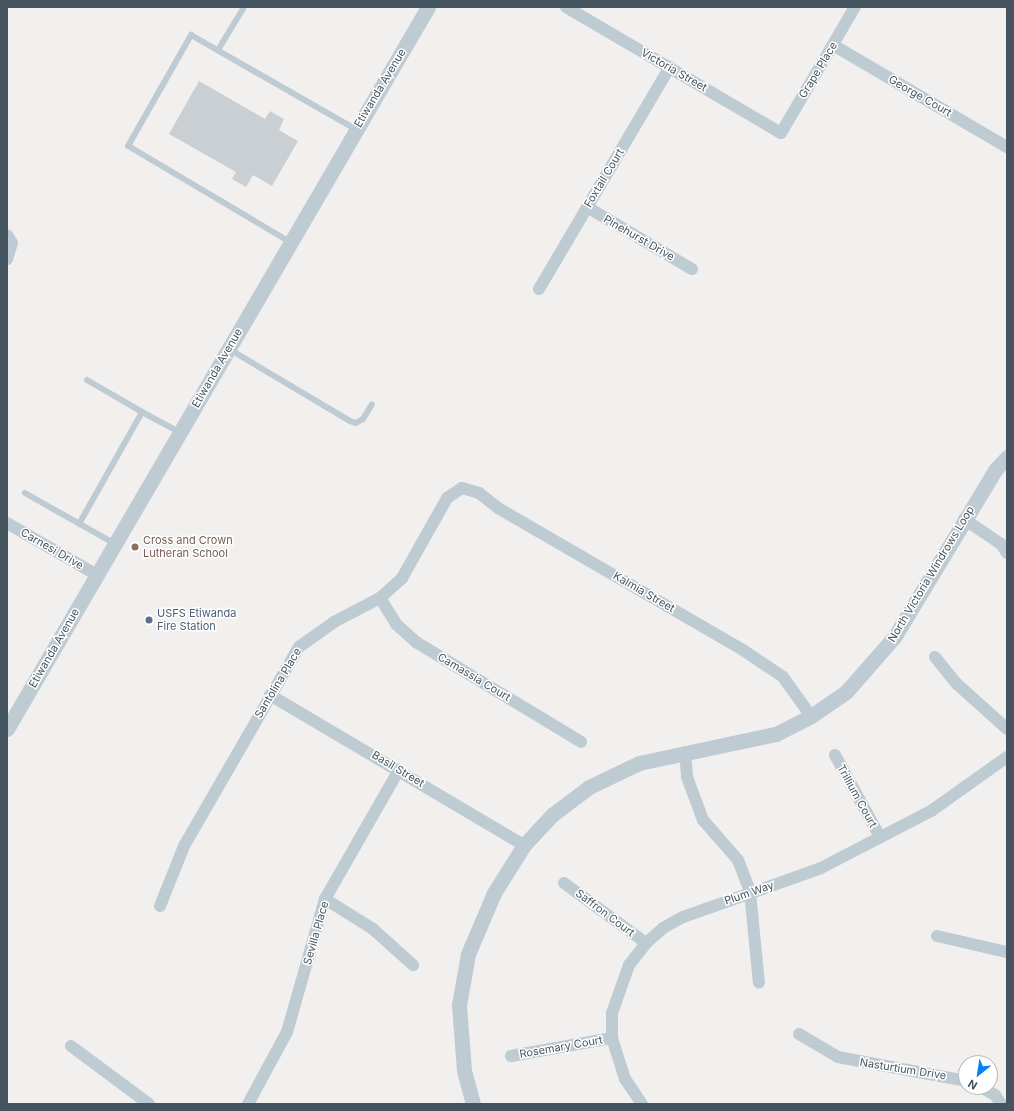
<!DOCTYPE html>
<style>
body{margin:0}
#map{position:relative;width:1014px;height:1111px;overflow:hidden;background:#f2efef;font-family:Inter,sans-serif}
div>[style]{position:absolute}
.building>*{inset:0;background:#cacfd4}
.service>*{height:6px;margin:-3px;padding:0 3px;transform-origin:3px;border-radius:3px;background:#becbd3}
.minor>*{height:12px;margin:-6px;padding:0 6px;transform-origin:6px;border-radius:6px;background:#becbd3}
.tertiary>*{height:15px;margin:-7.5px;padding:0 7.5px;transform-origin:7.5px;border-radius:7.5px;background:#becbd3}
.dots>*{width:11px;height:11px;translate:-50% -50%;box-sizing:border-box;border:2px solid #fff;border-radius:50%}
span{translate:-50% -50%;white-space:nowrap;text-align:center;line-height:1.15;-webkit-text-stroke:3px #fff;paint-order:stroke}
.street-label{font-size:11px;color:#45555f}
.education-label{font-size:11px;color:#785e54}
.left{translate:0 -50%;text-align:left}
.service-label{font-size:11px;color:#4e5e75}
.frame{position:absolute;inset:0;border:8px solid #45555f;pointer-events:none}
.north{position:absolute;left:958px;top:1055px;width:40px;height:40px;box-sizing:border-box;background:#fff;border:1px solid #b5bbbf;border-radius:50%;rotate:210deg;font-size:11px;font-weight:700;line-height:16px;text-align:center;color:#45555f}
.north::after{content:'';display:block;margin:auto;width:14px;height:18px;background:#0682f5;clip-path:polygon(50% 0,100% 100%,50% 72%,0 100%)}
</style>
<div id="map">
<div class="building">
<i style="clip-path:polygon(199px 81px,265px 119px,270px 111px,284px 119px,279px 130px,298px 141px,272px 186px,253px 175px,246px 187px,232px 179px,236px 172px,169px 134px)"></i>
</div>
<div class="service">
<i style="left:218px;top:50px;width:50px;rotate:-58.8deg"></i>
<i style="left:290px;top:242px;width:188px;rotate:-149.3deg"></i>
<i style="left:128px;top:146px;width:128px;rotate:-60.4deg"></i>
<i style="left:191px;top:35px;width:189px;rotate:29.8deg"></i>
<i style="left:229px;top:349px;width:141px;rotate:30.8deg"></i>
<i style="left:350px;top:421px;width:6px;rotate:18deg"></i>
<i style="left:356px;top:423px;width:8px;rotate:-30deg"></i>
<i style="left:363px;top:419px;width:17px;rotate:-59deg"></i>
<i style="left:87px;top:380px;width:64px;rotate:30.2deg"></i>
<i style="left:25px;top:493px;width:103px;rotate:29.5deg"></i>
<i style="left:79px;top:524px;width:129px;rotate:-60.6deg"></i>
<i style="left:142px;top:412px;width:42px;rotate:28.4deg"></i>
</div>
<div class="minor">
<i style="left:566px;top:7px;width:249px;rotate:30.4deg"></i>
<i style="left:781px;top:133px;width:146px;rotate:-59.6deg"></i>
<i style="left:833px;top:45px;width:202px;rotate:30.4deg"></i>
<i style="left:587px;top:207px;width:122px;rotate:30.6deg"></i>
<i style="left:7px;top:235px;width:9px;rotate:58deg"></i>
<i style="left:12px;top:243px;width:17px;rotate:107deg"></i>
<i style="left:539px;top:289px;width:258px;rotate:-59.5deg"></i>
<i style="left:964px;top:519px;width:45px;rotate:34deg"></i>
<i style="left:1001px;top:544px;width:11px;rotate:56deg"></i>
<i style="left:7px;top:523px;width:104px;rotate:30deg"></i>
<i style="left:380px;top:598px;width:31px;rotate:58deg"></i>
<i style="left:396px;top:624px;width:27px;rotate:42deg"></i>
<i style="left:416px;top:642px;width:193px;rotate:31.2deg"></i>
<i style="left:935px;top:657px;width:35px;rotate:51deg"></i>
<i style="left:957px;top:684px;width:67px;rotate:42deg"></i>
<i style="left:270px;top:695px;width:295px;rotate:30.6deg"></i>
<i style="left:685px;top:752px;width:25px;rotate:85deg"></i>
<i style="left:687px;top:777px;width:46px;rotate:69.6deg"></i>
<i style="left:703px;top:820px;width:53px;rotate:48.8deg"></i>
<i style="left:738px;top:860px;width:34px;rotate:69deg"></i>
<i style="left:750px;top:892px;width:91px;rotate:84.4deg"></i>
<i style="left:835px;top:755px;width:94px;rotate:61.2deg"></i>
<i style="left:564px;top:883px;width:102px;rotate:36.2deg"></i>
<i style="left:325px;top:899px;width:57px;rotate:32deg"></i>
<i style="left:373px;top:929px;width:54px;rotate:42deg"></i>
<i style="left:160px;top:906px;width:65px;rotate:-68.2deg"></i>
<i style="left:184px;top:846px;width:230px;rotate:-60deg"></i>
<i style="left:299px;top:647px;width:43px;rotate:-35.5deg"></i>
<i style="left:334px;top:622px;width:52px;rotate:-27.6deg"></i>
<i style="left:380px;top:598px;width:30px;rotate:-42deg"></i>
<i style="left:402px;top:578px;width:92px;rotate:-60.6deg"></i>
<i style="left:447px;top:498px;width:18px;rotate:-34deg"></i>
<i style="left:462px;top:488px;width:18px;rotate:16deg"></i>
<i style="left:479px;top:493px;width:24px;rotate:38deg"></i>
<i style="left:498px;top:508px;width:283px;rotate:30.1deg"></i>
<i style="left:743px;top:650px;width:48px;rotate:34deg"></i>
<i style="left:783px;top:677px;width:48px;rotate:54.3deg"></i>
<i style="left:937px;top:936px;width:72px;rotate:12.9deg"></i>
<i style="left:799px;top:1034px;width:45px;rotate:30.5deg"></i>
<i style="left:838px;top:1057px;width:130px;rotate:10.6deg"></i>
<i style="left:71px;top:1046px;width:97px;rotate:36.6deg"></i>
<i style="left:511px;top:1056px;width:103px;rotate:-10.1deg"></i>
<i style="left:981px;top:1087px;width:16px;rotate:30deg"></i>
<i style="left:995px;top:1095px;width:11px;rotate:56deg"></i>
<i style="left:248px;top:1104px;width:82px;rotate:-61.6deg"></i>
<i style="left:287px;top:1032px;width:138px;rotate:-74.1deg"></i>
<i style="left:325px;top:899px;width:149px;rotate:-60.2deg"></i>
<i style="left:642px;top:1104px;width:30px;rotate:-124deg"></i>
<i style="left:625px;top:1079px;width:43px;rotate:-107.6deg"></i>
<i style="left:612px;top:1038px;width:25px;rotate:-90deg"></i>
<i style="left:612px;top:1013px;width:51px;rotate:-70.5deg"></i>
<i style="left:629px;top:965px;width:28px;rotate:-52deg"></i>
<i style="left:646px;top:943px;width:23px;rotate:-41deg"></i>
<i style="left:663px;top:928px;width:23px;rotate:-29deg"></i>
<i style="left:683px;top:917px;width:146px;rotate:-19.5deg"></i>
<i style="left:821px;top:868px;width:124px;rotate:-27.4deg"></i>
<i style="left:931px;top:811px;width:93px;rotate:-35.4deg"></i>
</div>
<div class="tertiary">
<i style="left:7px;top:729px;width:836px;rotate:-59.75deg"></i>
<i style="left:473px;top:1104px;width:35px;rotate:-105deg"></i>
<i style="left:464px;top:1070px;width:65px;rotate:-94.4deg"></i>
<i style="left:459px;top:1005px;width:52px;rotate:-80deg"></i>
<i style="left:468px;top:954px;width:66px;rotate:-66.9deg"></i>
<i style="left:494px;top:893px;width:57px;rotate:-58deg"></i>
<i style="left:524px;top:845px;width:41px;rotate:-47deg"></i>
<i style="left:552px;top:815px;width:46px;rotate:-37.1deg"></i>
<i style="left:589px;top:787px;width:55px;rotate:-25.6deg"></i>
<i style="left:639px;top:763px;width:140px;rotate:-12deg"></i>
<i style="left:776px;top:734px;width:39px;rotate:-27deg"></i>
<i style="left:811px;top:716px;width:42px;rotate:-34.4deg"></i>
<i style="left:846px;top:692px;width:74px;rotate:-48.8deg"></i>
<i style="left:895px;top:636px;width:194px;rotate:-58.9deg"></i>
<i style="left:995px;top:470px;width:18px;rotate:-47deg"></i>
</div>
<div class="dots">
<i style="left:135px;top:547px;background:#8d6e63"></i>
<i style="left:149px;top:620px;background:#5c6f8a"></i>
</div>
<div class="street-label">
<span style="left:674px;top:70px;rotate:30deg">Victoria Street</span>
<span style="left:818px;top:70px;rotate:-59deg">Grape Place</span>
<span style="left:380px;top:88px;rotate:-59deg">Etiwanda Avenue</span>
<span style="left:920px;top:96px;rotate:30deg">George Court</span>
<span style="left:604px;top:178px;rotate:-59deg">Foxtail Court</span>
<span style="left:639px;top:238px;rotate:30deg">Pinehurst Drive</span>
<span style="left:217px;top:368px;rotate:-60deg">Etiwanda Avenue</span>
<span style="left:52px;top:549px;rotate:30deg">Carnesi Drive</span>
<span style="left:931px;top:574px;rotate:-59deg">North Victoria Windrows Loop</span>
<span style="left:644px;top:592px;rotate:30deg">Kalmia Street</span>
<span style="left:54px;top:648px;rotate:-60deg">Etiwanda Avenue</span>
<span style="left:474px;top:677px;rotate:31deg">Camassia Court</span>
<span style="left:278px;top:683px;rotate:-59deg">Santolina Place</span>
<span style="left:398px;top:769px;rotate:31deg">Basil Street</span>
<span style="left:857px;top:796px;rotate:61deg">Trillium Court</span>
<span style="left:749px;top:893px;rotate:-19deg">Plum Way</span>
<span style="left:605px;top:913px;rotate:37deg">Saffron Court</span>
<span style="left:316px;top:933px;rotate:-74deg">Sevilla Place</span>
<span style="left:561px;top:1047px;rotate:-10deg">Rosemary Court</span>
<span style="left:903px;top:1069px;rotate:9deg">Nasturtium Drive</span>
</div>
<div class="education-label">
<span class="left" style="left:143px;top:547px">Cross and Crown<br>Lutheran School</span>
</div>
<div class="service-label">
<span class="left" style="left:157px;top:620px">USFS Etiwanda<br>Fire Station</span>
</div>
<div class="frame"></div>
<div class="north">N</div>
</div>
